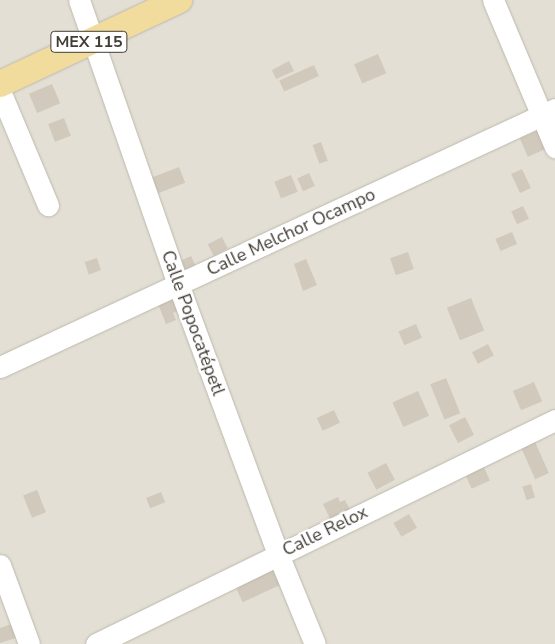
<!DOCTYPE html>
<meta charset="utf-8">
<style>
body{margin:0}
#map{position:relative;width:555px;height:644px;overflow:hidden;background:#f0ede5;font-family:"Nunito Sans",sans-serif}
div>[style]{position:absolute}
.residential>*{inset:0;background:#e3dfd4;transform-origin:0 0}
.building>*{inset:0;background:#d0c9bc;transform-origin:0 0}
.roads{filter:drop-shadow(0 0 1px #bdb8ac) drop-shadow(0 0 1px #bdb8ac)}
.minor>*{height:21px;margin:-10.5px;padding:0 10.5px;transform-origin:10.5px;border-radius:10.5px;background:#fff}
.major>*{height:26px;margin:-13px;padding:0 13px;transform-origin:13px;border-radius:13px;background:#f1dc9d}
span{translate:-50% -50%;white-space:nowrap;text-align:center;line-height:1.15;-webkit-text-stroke:4.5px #fff;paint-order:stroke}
.shield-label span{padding:1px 4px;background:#fff;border:1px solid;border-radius:4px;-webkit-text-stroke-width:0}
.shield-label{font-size:16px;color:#423d36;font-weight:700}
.street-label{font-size:18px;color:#423d36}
</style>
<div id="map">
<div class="residential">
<i style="left:0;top:0;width:555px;height:644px"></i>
</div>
<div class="building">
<i style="left:378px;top:54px;width:21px;height:26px;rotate:67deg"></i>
<i style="clip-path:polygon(289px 61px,294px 71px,276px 79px,272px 70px)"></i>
<i style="left:314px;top:65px;width:12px;height:38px;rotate:66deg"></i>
<i style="left:52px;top:84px;width:21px;height:25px;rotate:67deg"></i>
<i style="left:64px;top:118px;width:19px;height:17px;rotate:69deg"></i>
<i style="left:539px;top:130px;width:20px;height:21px;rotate:66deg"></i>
<i style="left:321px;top:142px;width:20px;height:9px;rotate:70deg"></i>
<i style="left:179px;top:167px;width:17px;height:29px;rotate:69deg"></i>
<i style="left:522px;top:169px;width:21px;height:12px;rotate:65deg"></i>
<i style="left:309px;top:173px;width:14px;height:13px;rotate:65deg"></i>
<i style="left:291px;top:175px;width:18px;height:18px;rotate:68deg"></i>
<i style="left:523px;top:206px;width:14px;height:13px;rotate:65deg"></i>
<i style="left:512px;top:232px;width:13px;height:18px;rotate:67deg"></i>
<i style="left:222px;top:237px;width:13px;height:16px;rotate:63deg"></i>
<i style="left:408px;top:252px;width:18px;height:19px;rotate:71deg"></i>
<i style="left:191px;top:256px;width:12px;height:18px;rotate:66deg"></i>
<i style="left:97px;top:258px;width:13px;height:13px;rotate:72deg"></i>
<i style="clip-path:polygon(306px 259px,317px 285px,303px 291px,294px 264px)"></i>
<i style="clip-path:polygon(175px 298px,180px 310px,173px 313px,176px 320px,166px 324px,158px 304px)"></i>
<i style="left:471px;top:298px;width:35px;height:26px;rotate:68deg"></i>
<i style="left:416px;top:324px;width:15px;height:19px;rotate:67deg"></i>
<i style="left:488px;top:344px;width:13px;height:18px;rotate:63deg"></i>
<i style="left:446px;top:378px;width:38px;height:17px;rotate:68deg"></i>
<i style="left:534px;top:382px;width:21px;height:23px;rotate:67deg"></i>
<i style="left:418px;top:391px;width:27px;height:28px;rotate:66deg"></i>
<i style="left:334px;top:410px;width:14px;height:19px;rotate:65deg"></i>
<i style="left:465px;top:417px;width:20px;height:18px;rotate:63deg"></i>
<i style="left:535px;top:442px;width:34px;height:15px;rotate:66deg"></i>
<i style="left:386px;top:463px;width:19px;height:21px;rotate:62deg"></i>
<i style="left:483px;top:465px;width:17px;height:20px;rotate:66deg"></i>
<i style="left:531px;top:484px;width:14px;height:9px;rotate:73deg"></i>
<i style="left:37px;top:490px;width:24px;height:15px;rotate:68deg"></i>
<i style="left:161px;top:492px;width:11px;height:16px;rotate:68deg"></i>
<i style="clip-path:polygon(338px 497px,340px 502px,345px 500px,351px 512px,331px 521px,323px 504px)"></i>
<i style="left:409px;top:514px;width:16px;height:18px;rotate:60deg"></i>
<i style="left:271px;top:566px;width:21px;height:41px;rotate:65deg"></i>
<i style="clip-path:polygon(14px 623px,19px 637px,0 643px,0 628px)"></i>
</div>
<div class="roads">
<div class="minor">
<i style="left:79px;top:0;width:301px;rotate:70.8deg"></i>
<i style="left:178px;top:284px;width:288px;rotate:69.7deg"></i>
<i style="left:278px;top:554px;width:97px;rotate:67.7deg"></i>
<i style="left:493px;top:0;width:160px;rotate:67.1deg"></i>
<i style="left:0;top:91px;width:124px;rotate:67.2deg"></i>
<i style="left:0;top:367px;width:612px;rotate:-24.93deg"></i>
<i style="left:0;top:565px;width:84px;rotate:69.8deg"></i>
<i style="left:96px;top:644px;width:511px;rotate:-26.01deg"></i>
</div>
<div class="major">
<i style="left:0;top:84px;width:198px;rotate:-25.1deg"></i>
</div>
</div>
<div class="shield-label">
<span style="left:89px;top:42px">MEX 115</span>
</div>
<div class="street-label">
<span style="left:291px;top:232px;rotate:-25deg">Calle Melchor Ocampo</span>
<span style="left:193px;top:323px;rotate:70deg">Calle Popocatépetl</span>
<span style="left:325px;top:531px;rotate:-26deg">Calle Relox</span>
</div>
</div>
